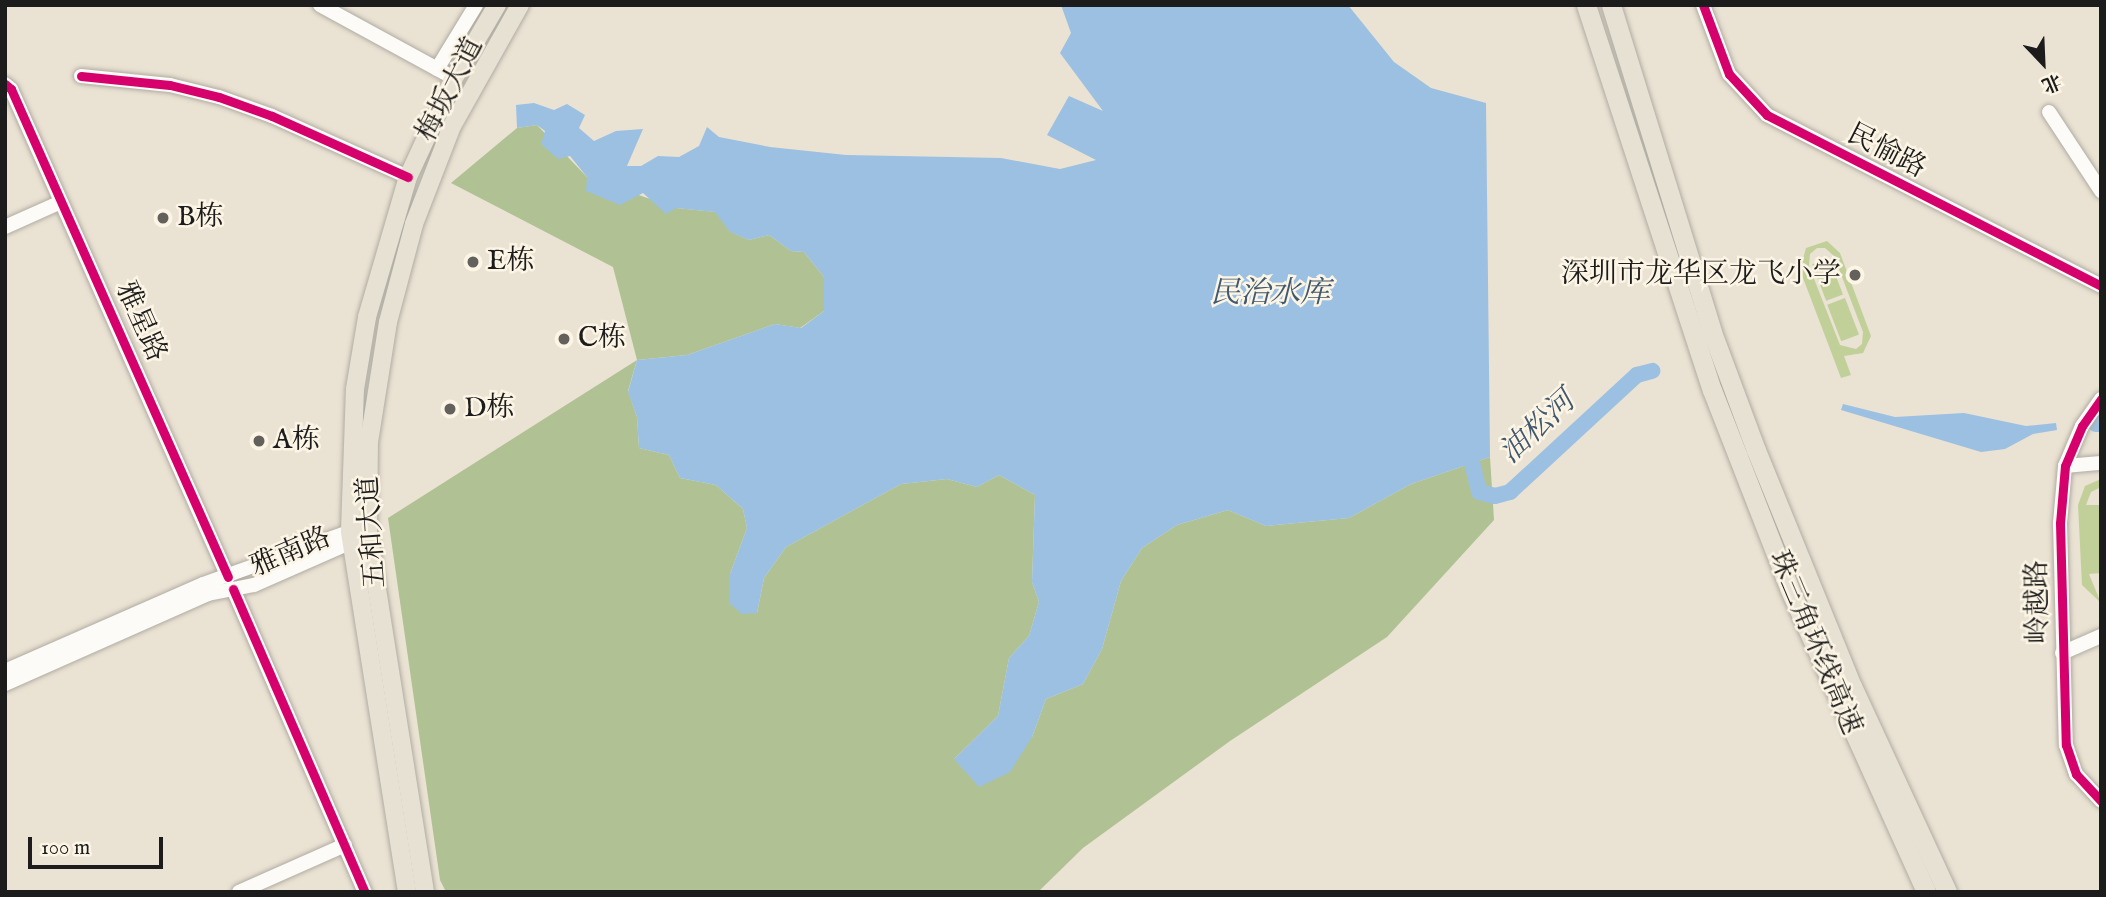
<!DOCTYPE html>
<meta charset="utf-8">
<style>
body{margin:0}
#map{position:relative;width:2106px;height:897px;overflow:hidden;background:#eae2d3;font-family:"IM FELL English","Noto Serif SC",serif}
div>[style]{position:absolute}
.green>*{inset:0;background:#c1d099;transform-origin:0 0}
.forest>*{inset:0;background:#b0c293}
.water>*{inset:0;background:#9bc0e2}
.river>*{height:16px;margin:-8px;padding:0 8px;transform-origin:8px;border-radius:8px;background:#9bc0e2}
.roads{filter:drop-shadow(0 0 2px #b0aca2) drop-shadow(0 0 2px #b0aca2)}
.minor>*{height:14px;margin:-7px;padding:0 7px;transform-origin:7px;border-radius:7px;background:#fcfbf8}
.major>*{height:18px;margin:-9px;padding:0 9px;transform-origin:9px;border-radius:9px;background:#e7e1d4}
.highway>*{height:19px;margin:-9.5px;padding:0 9.5px;transform-origin:9.5px;border-radius:9.5px;background:#e7e1d4}
.cycleway>*{height:9px;margin:-4.5px;padding:0 4.5px;transform-origin:4.5px;border-radius:4.5px;background:#d6006c}
.dots>*{width:19px;height:19px;translate:-50% -50%;box-sizing:border-box;border:4px solid #fcf5e5;border-radius:50%}
span{translate:-50% -50%;white-space:nowrap;text-align:center;line-height:1.15;-webkit-text-stroke:5px #fcf5e5;paint-order:stroke}
.street-label{font-size:28px;color:#1c1c1c}
.poi-label{font-size:28px;color:#1c1c1c}
.left{translate:0 -50%;text-align:left}
.right{translate:-100% -50%;text-align:right}
.water-label{font-size:30px;color:#41586e;font-style:italic}
.frame{position:absolute;inset:0;border:7px solid #1c1c1c;pointer-events:none}
.north{position:absolute;left:2008px;top:28px;width:70px;height:70px;-webkit-text-stroke:5px #fcf5e5;paint-order:stroke;rotate:157deg;font-size:19px;font-weight:700;line-height:28px;text-align:center;color:#1c1c1c}
.north::after{content:'';display:block;margin:auto;width:24px;height:32px;background:#1c1c1c;clip-path:polygon(50% 0,100% 100%,50% 72%,0 100%)}
.scale{position:absolute;left:28px;top:837px;width:135px;height:32px;box-sizing:border-box;border:4px solid #1c1c1c;border-top:0;padding-left:9px;font-size:21px;line-height:24px;white-space:nowrap;color:#1c1c1c;-webkit-text-stroke:5px #fcf5e5;paint-order:stroke}
</style>
<div id="map">
<div class="green">
<i style="clip-path:polygon(evenodd,1827px 241px,1840px 253px,1871px 336px,1863px 353px,1844px 356px,1851px 375px,1841px 378px,1800px 270px,1806px 248px,1827px 241px,1817px 248px,1825px 248px,1834px 256px,1863px 332px,1862px 344px,1856px 349px,1840px 345px,1809px 266px,1810px 254px,1817px 248px)"></i>
<i style="left:1829px;top:258px;width:39px;height:18px;rotate:69deg"></i>
<i style="left:1845px;top:298px;width:39px;height:19px;rotate:69deg"></i>
<i style="clip-path:polygon(2101px 479px,2101px 487px,2091px 492px,2086px 505px,2101px 505px,2101px 573px,2089px 574px,2101px 603px,2082px 585px,2078px 505px,2085px 486px)"></i>
</div>
<div class="forest">
<i style="clip-path:polygon(537px 125px,587px 177px,676px 208px,716px 212px,731px 232px,749px 240px,769px 235px,791px 251px,804px 252px,824px 277px,824px 311px,800px 328px,775px 324px,687px 355px,637px 360px,628px 391px,637px 417px,639px 448px,669px 455px,680px 478px,716px 485px,743px 509px,747px 528px,730px 574px,757px 613px,764px 578px,786px 547px,901px 484px,947px 479px,977px 487px,999px 475px,1035px 495px,1032px 582px,1039px 602px,1029px 636px,1009px 658px,998px 716px,954px 759px,1032px 737px,1046px 699px,1083px 684px,1102px 649px,1121px 581px,1142px 548px,1177px 525px,1228px 510px,1266px 526px,1349px 518px,1411px 484px,1490px 457px,1494px 520px,1387px 637px,1230px 741px,1083px 848px,1038px 892px,446px 892px,440px 880px,388px 518px,637px 360px,613px 267px,451px 183px,517px 128px)"></i>
</div>
<div class="water">
<i style="clip-path:polygon(1061px 5px,1348px 5px,1394px 62px,1431px 88px,1486px 103px,1490px 457px,1411px 484px,1349px 518px,1266px 526px,1228px 510px,1177px 525px,1142px 548px,1121px 581px,1102px 649px,1083px 684px,1046px 699px,1032px 737px,1010px 772px,979px 787px,954px 759px,998px 716px,1009px 658px,1029px 636px,1039px 602px,1032px 582px,1035px 495px,999px 475px,977px 487px,947px 479px,901px 484px,786px 547px,764px 578px,757px 613px,742px 614px,729px 603px,730px 574px,747px 528px,743px 509px,716px 485px,680px 478px,669px 455px,639px 448px,637px 417px,628px 392px,637px 360px,687px 355px,775px 324px,801px 328px,824px 311px,824px 277px,804px 252px,791px 251px,769px 235px,749px 240px,730px 232px,715px 212px,676px 208px,666px 214px,643px 193px,620px 205px,586px 191px,587px 177px,570px 156px,558px 159px,541px 144px,545px 131px,537px 125px,517px 128px,516px 105px,534px 103px,554px 110px,567px 104px,585px 115px,579px 128px,594px 141px,616px 131px,643px 129px,627px 166px,641px 166px,658px 156px,679px 157px,699px 146px,707px 127px,719px 137px,770px 147px,846px 155px,1001px 158px,1060px 169px,1096px 160px,1047px 135px,1069px 96px,1103px 111px,1060px 53px,1071px 33px)"></i>
<i style="clip-path:polygon(1843px 404px,1895px 417px,1964px 413px,2026px 426px,2056px 423px,2057px 430px,2033px 434px,2005px 449px,1981px 452px,1841px 410px)"></i>
</div>
<div class="river">
<i style="left:2096px;top:424px;width:5px"></i>
<i style="left:1472px;top:463px;width:30px;rotate:76deg"></i>
<i style="left:1479px;top:492px;width:16px;rotate:14deg"></i>
<i style="left:1495px;top:496px;width:16px;rotate:-15deg"></i>
<i style="left:1510px;top:492px;width:173px;rotate:-42.7deg"></i>
<i style="left:1637px;top:375px;width:16px;rotate:-15deg"></i>
</div>
<div class="roads">
<div class="minor">
<i style="left:320px;top:5px;width:153px;rotate:28.6deg"></i>
<i style="left:1703px;top:5px;width:74px;rotate:69.4deg"></i>
<i style="left:1729px;top:74px;width:56px;rotate:47.2deg"></i>
<i style="left:1767px;top:115px;width:375px;rotate:27.1deg"></i>
<i style="left:437px;top:69px;width:75px;rotate:-58.6deg"></i>
<i style="left:81px;top:76px;width:89px;rotate:5.8deg"></i>
<i style="left:170px;top:85px;width:50px;rotate:13.8deg"></i>
<i style="left:219px;top:97px;width:56px;rotate:19.7deg"></i>
<i style="left:272px;top:116px;width:149px;rotate:24.2deg"></i>
<i style="left:5px;top:84px;width:8px;rotate:40deg"></i>
<i style="left:11px;top:89px;width:534px;rotate:66.03deg"></i>
<i style="left:2049px;top:112px;width:95px;rotate:56.6deg"></i>
<i style="left:5px;top:227px;width:61px;rotate:-24.1deg"></i>
<i style="left:2101px;top:399px;width:33px;rotate:125deg"></i>
<i style="left:2082px;top:426px;width:43px;rotate:113deg"></i>
<i style="left:2065px;top:466px;width:57px;rotate:95deg"></i>
<i style="left:2060px;top:523px;width:222px;rotate:88.5deg"></i>
<i style="left:2066px;top:745px;width:31px;rotate:71deg"></i>
<i style="left:2076px;top:774px;width:37px;rotate:47deg"></i>
<i style="left:2065px;top:466px;width:36px;rotate:-5deg"></i>
<i style="left:233px;top:589px;width:331px;rotate:66.5deg"></i>
<i style="left:2062px;top:653px;width:43px;rotate:-23.6deg"></i>
<i style="left:5px;top:671px;width:216px;rotate:-23.7deg"></i>
<i style="left:203px;top:584px;width:164px;rotate:-19.7deg"></i>
<i style="left:5px;top:684px;width:222px;rotate:-23.9deg"></i>
<i style="left:208px;top:594px;width:47px;rotate:-11.1deg"></i>
<i style="left:254px;top:585px;width:115px;rotate:-23.7deg"></i>
<i style="left:239px;top:892px;width:116px;rotate:-23.9deg"></i>
</div>
<div class="major">
<i style="left:407px;top:892px;width:365px;rotate:-99deg"></i>
<i style="left:350px;top:531px;width:142px;rotate:-88deg"></i>
<i style="left:355px;top:389px;width:73px;rotate:-80.5deg"></i>
<i style="left:367px;top:317px;width:146px;rotate:-73.7deg"></i>
<i style="left:408px;top:177px;width:109px;rotate:-65.1deg"></i>
<i style="left:454px;top:78px;width:85px;rotate:-59.5deg"></i>
<i style="left:425px;top:892px;width:364px;rotate:-99deg"></i>
<i style="left:368px;top:532px;width:90px;rotate:-89.4deg"></i>
<i style="left:369px;top:442px;width:121px;rotate:-81deg"></i>
<i style="left:388px;top:322px;width:101px;rotate:-75.1deg"></i>
<i style="left:414px;top:224px;width:105px;rotate:-68.8deg"></i>
<i style="left:452px;top:126px;width:139px;rotate:-60.7deg"></i>
</div>
<div class="highway">
<i style="left:1586px;top:5px;width:405px;rotate:71.9deg"></i>
<i style="left:1712px;top:390px;width:212px;rotate:68.7deg"></i>
<i style="left:1789px;top:588px;width:333px;rotate:65.7deg"></i>
<i style="left:1611px;top:5px;width:342px;rotate:72.8deg"></i>
<i style="left:1712px;top:332px;width:126px;rotate:69.6deg"></i>
<i style="left:1756px;top:450px;width:255px;rotate:67.9deg"></i>
<i style="left:1852px;top:686px;width:227px;rotate:65.2deg"></i>
</div>
</div>
<div class="cycleway">
<i style="left:1703px;top:5px;width:74px;rotate:69.4deg"></i>
<i style="left:1729px;top:74px;width:56px;rotate:47.2deg"></i>
<i style="left:1767px;top:115px;width:375px;rotate:27.1deg"></i>
<i style="left:81px;top:76px;width:89px;rotate:5.8deg"></i>
<i style="left:170px;top:85px;width:50px;rotate:13.8deg"></i>
<i style="left:219px;top:97px;width:56px;rotate:19.7deg"></i>
<i style="left:272px;top:116px;width:149px;rotate:24.2deg"></i>
<i style="left:5px;top:84px;width:8px;rotate:40deg"></i>
<i style="left:11px;top:89px;width:534px;rotate:66.03deg"></i>
<i style="left:2101px;top:399px;width:33px;rotate:125deg"></i>
<i style="left:2082px;top:426px;width:43px;rotate:113deg"></i>
<i style="left:2065px;top:466px;width:57px;rotate:95deg"></i>
<i style="left:2060px;top:523px;width:222px;rotate:88.5deg"></i>
<i style="left:2066px;top:745px;width:31px;rotate:71deg"></i>
<i style="left:2076px;top:774px;width:37px;rotate:47deg"></i>
<i style="left:233px;top:589px;width:331px;rotate:66.5deg"></i>
</div>
<div class="dots">
<i style="left:163px;top:218px;background:#64615c"></i>
<i style="left:473px;top:262px;background:#64615c"></i>
<i style="left:1855px;top:275px;background:#64615c"></i>
<i style="left:564px;top:339px;background:#64615c"></i>
<i style="left:450px;top:409px;background:#64615c"></i>
<i style="left:259px;top:441px;background:#64615c"></i>
</div>
<div class="street-label">
<span style="left:451px;top:90px;rotate:-63deg">梅坂大道</span>
<span style="left:1886px;top:152px;rotate:27deg">民愉路</span>
<span style="left:140px;top:322px;rotate:66deg">雅星路</span>
<span style="left:373px;top:532px;rotate:-94deg">五和大道</span>
<span style="left:291px;top:553px;rotate:-23deg">雅南路</span>
<span style="left:2039px;top:602px;rotate:-91deg">岭越路</span>
<span style="left:1814px;top:643px;rotate:67deg">珠三角环线高速</span>
</div>
<div class="poi-label">
<span class="left" style="left:177px;top:218px">B栋</span>
<span class="left" style="left:487px;top:262px">E栋</span>
<span class="right" style="left:1841px;top:275px">深圳市龙华区龙飞小学</span>
<span class="left" style="left:578px;top:339px">C栋</span>
<span class="left" style="left:464px;top:409px">D栋</span>
<span class="left" style="left:273px;top:441px">A栋</span>
</div>
<div class="water-label">
<span style="left:1270px;top:294px">民治水库</span>
<span style="left:1538px;top:428px;rotate:-43deg">油松河</span>
</div>
<div class="frame"></div>
<div class="north">北</div>
<div class="scale">100 m</div>
</div>
